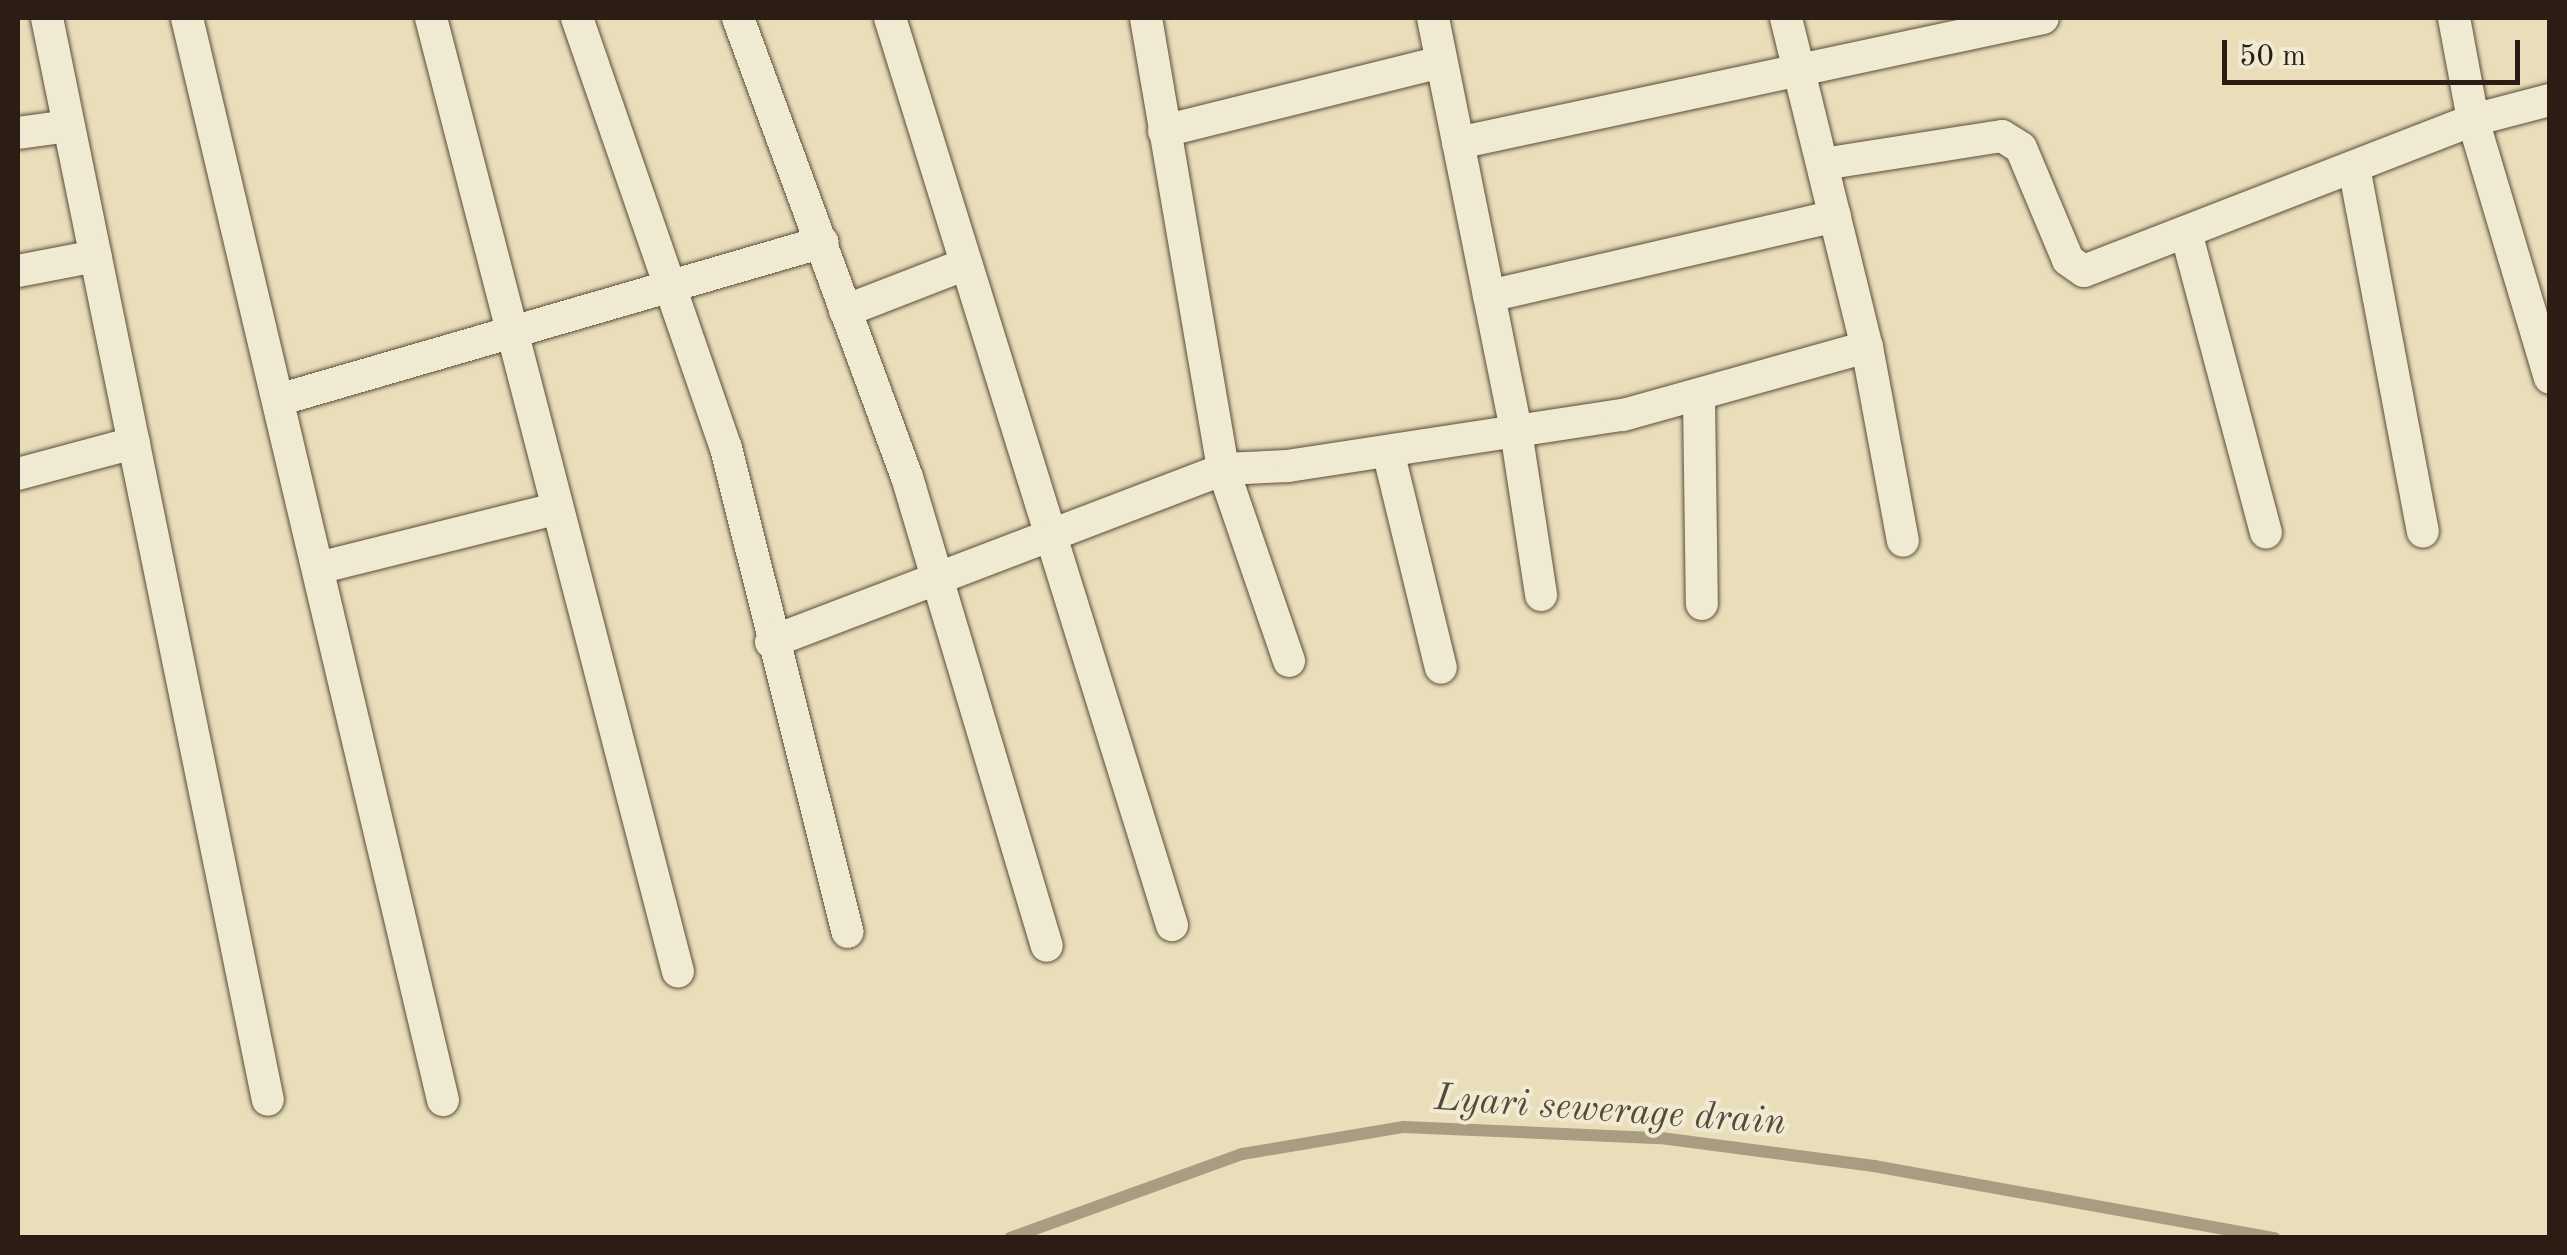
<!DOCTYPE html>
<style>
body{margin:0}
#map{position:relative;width:2567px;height:1255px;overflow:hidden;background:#e9deb9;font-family:"Old Standard TT",serif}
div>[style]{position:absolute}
.stream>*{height:12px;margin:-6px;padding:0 6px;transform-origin:6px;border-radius:6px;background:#a89c81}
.roads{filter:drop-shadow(0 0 2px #5a4d3c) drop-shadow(0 0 2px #5a4d3c)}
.street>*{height:32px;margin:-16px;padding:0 16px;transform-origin:16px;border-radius:16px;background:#f1ead2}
span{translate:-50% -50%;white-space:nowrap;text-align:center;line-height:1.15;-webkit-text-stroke:8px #f1ead2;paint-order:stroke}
.water-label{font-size:38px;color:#57493a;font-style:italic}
.frame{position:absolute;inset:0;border:20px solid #2b1d13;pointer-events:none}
.scale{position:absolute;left:2222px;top:40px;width:298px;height:45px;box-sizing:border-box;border:5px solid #2b1d13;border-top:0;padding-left:12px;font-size:30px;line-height:35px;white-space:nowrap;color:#2b1d13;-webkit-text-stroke:8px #f1ead2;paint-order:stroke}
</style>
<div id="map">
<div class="stream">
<i style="left:1010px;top:1238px;width:247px;rotate:-19.9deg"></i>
<i style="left:1242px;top:1154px;width:164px;rotate:-9.5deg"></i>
<i style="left:1404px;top:1127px;width:257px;rotate:2.5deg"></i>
<i style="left:1661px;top:1138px;width:215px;rotate:7.5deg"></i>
<i style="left:1874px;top:1166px;width:407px;rotate:10.2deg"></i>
</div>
<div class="roads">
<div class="street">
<i style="left:47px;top:18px;width:1104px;rotate:78.46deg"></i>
<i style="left:187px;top:18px;width:1112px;rotate:76.69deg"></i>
<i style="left:431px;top:18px;width:985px;rotate:75.48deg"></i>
<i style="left:577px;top:18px;width:455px;rotate:70.9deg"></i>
<i style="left:726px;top:448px;width:499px;rotate:75.9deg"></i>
<i style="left:738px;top:18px;width:489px;rotate:69.8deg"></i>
<i style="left:907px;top:477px;width:489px;rotate:73.4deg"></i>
<i style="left:890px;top:18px;width:950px;rotate:72.73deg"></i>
<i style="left:1146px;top:18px;width:458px;rotate:80.3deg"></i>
<i style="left:1223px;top:469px;width:203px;rotate:71deg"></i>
<i style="left:1433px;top:18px;width:421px;rotate:78.6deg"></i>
<i style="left:1516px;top:431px;width:166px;rotate:81.3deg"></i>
<i style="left:1786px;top:18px;width:339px;rotate:76.2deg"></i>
<i style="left:1867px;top:347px;width:197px;rotate:79.5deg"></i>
<i style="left:2454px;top:18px;width:104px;rotate:79.4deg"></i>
<i style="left:2473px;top:120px;width:269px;rotate:73.4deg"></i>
<i style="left:1164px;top:131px;width:285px;rotate:-14deg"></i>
<i style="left:18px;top:133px;width:51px;rotate:-7.8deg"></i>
<i style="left:1458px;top:143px;width:598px;rotate:-12.06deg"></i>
<i style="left:1823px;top:164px;width:181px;rotate:-8.9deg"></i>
<i style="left:2002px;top:136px;width:22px;rotate:32deg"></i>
<i style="left:2021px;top:148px;width:121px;rotate:67.2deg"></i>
<i style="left:2068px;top:260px;width:19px;rotate:35deg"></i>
<i style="left:2084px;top:271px;width:417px;rotate:-21.2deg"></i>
<i style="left:2473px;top:120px;width:80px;rotate:-14.6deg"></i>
<i style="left:2354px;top:167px;width:371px;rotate:79.3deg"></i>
<i style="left:2186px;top:232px;width:311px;rotate:75.1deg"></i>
<i style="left:18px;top:271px;width:79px;rotate:-10.9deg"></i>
<i style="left:1489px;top:296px;width:355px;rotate:-13deg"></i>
<i style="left:845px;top:311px;width:130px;rotate:-21.2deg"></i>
<i style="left:1699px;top:399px;width:205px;rotate:89.2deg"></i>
<i style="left:278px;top:400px;width:567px;rotate:-16.17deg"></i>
<i style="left:1388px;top:451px;width:223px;rotate:76.3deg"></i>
<i style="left:18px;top:474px;width:120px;rotate:-15deg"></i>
<i style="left:318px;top:568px;width:243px;rotate:-14deg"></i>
<i style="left:771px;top:642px;width:484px;rotate:-20.9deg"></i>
<i style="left:1223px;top:469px;width:65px;rotate:-2.6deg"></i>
<i style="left:1288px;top:466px;width:339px;rotate:-8.7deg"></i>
<i style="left:1623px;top:415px;width:253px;rotate:-15.6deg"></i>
</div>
</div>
<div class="water-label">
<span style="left:1610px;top:1112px;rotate:4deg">Lyari sewerage drain</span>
</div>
<div class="frame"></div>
<div class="scale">50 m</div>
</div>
